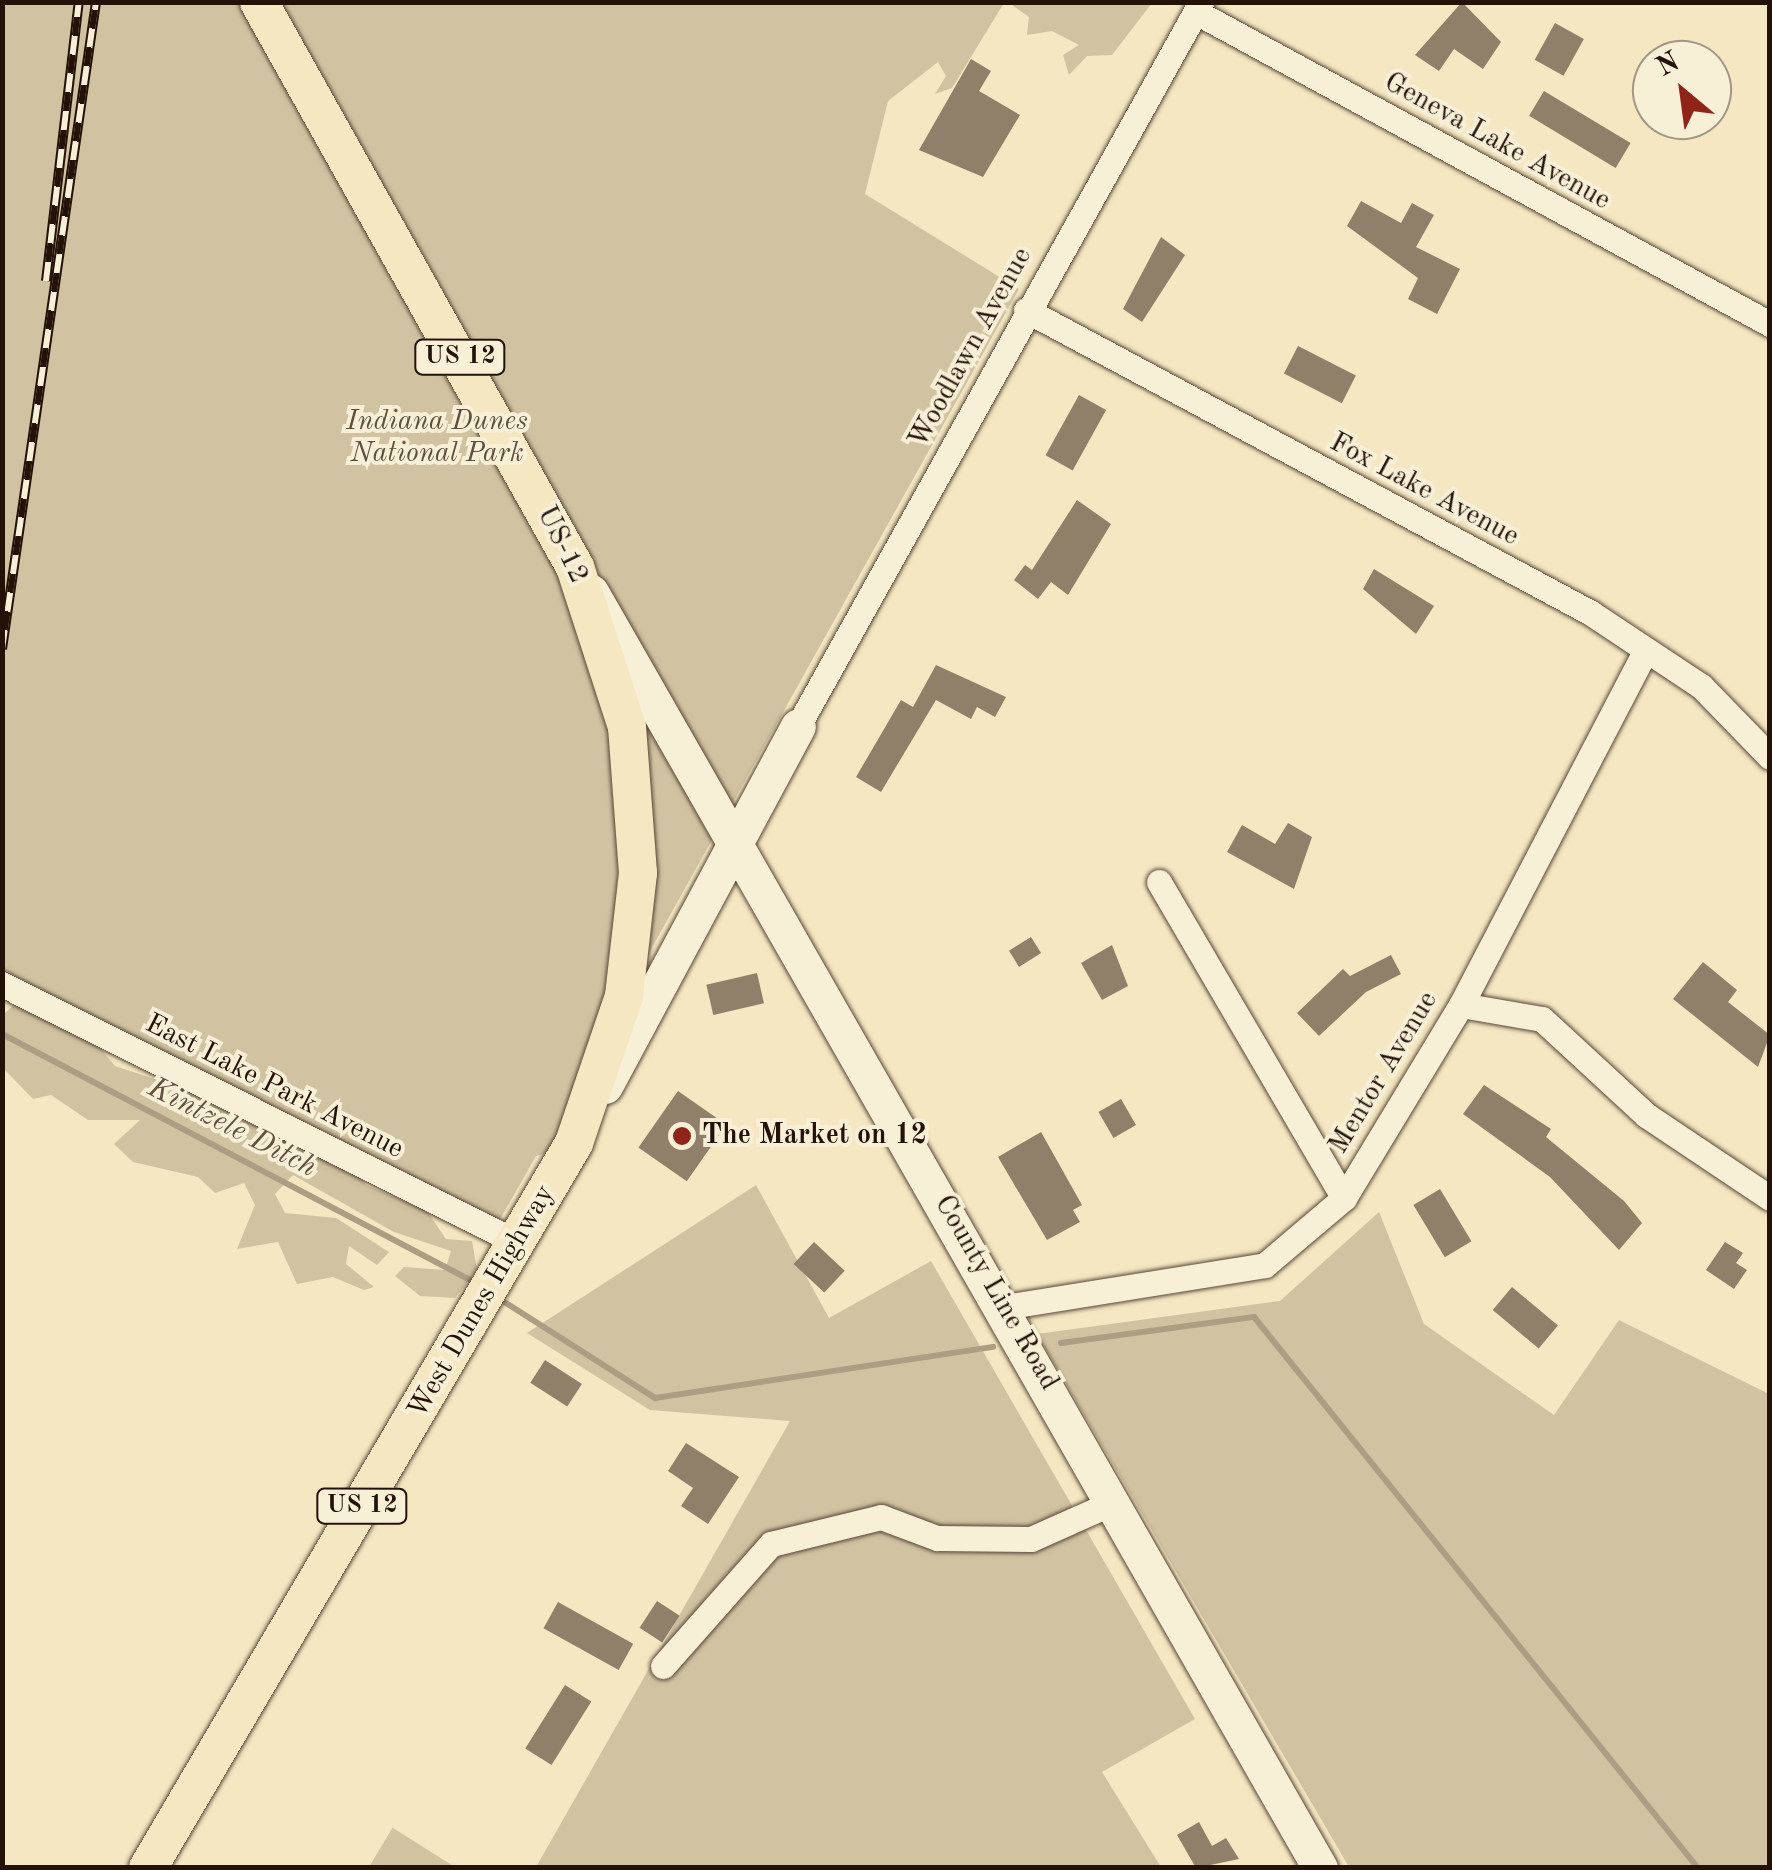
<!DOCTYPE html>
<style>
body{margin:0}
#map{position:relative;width:1772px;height:1870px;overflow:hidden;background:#f4e7c2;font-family:"Old Standard TT",serif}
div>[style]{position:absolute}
.green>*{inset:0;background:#d1c3a2}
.stream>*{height:6px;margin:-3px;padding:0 3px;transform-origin:3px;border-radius:3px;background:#ad9e83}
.building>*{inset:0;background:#908069;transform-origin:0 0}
.roads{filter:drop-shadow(0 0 2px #584636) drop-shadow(0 0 2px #584636)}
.street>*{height:25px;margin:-12.5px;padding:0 12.5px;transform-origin:12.5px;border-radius:12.5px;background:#f8efd7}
.secondary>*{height:35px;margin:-17.5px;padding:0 17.5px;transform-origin:17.5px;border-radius:17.5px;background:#f8efd7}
.primary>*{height:38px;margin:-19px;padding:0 19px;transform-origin:19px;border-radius:19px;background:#f4e7c2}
.rail>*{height:10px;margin-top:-5px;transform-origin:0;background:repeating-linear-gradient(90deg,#f8efd7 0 19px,#241108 0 38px);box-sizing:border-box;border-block:2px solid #241108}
.dots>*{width:28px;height:28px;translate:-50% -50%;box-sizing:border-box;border:5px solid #f8efd7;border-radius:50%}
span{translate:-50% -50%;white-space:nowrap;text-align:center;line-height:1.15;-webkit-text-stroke:8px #f8efd7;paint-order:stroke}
.shield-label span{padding:2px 8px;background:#f8efd7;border:2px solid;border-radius:8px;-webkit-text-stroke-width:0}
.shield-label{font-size:25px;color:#241108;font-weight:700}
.street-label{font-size:28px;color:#241108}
.park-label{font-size:28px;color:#614f3e;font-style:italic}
.poi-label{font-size:28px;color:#241108;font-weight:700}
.left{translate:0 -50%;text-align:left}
.water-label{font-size:30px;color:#62503f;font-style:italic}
.frame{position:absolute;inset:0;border:5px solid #241108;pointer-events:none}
.north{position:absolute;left:1632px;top:40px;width:100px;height:100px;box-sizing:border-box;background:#f8efd7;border:2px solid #a39684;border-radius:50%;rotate:331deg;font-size:28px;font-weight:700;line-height:40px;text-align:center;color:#241108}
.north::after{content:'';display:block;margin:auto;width:35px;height:45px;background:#8f2418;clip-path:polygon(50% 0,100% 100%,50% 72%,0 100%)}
</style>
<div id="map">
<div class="green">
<i style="clip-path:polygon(evenodd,3px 3px,1004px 3px,952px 88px,935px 94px,946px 76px,938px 62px,888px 101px,865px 194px,1019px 289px,572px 1091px,550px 1152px,536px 1156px,499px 1221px,354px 1170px,366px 1185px,427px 1211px,446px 1239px,472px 1241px,477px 1270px,455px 1298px,420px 1296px,395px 1276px,404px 1267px,445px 1270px,451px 1251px,394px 1232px,293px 1175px,275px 1194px,285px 1213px,336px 1218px,389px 1252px,377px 1265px,349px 1246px,346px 1264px,374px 1287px,364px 1290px,333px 1277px,297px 1284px,278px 1242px,237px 1249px,255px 1205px,244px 1183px,215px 1193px,198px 1177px,133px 1162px,114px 1144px,140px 1120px,88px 1120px,51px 1095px,33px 1099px,3px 1068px,3px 1015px,18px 1001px,3px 976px,3px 3px,94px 1041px,206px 1096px,115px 1066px,94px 1041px)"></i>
<i style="clip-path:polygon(1009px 3px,1152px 3px,1112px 55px,1087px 56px,1069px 75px,1063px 55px,1079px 45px,1052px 31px,1027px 35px,1029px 17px)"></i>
<i style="clip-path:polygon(756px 1185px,829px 1318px,931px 1261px,1195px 1719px,1102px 1772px,1161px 1867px,536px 1867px,790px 1421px,650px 1410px,527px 1333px)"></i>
<i style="clip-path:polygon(1379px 1212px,1424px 1324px,1554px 1415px,1619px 1320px,1769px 1394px,1769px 1867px,1349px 1867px,1037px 1334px,1280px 1301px)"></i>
<i style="clip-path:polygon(393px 1827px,393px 1828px,455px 1867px,369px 1867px)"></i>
</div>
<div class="stream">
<i style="left:2px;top:1034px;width:531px;rotate:27.72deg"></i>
<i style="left:506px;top:1303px;width:177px;rotate:32.5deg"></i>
<i style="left:655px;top:1398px;width:342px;rotate:-8.6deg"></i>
<i style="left:1061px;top:1343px;width:195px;rotate:-7.7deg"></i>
<i style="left:1254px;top:1317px;width:708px;rotate:51.14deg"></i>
</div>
<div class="building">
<i style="clip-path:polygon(1462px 2px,1501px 42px,1483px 69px,1454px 49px,1439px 71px,1415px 55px)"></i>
<i style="left:1555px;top:23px;width:33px;height:42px;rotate:29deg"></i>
<i style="clip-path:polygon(971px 59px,991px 71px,979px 91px,1020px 115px,983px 177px,919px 150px)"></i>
<i style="left:1544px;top:91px;width:101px;height:29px;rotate:31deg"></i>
<i style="clip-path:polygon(1361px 201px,1401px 223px,1412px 203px,1434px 215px,1416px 247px,1460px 269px,1437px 314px,1408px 299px,1418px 278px,1347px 226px)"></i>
<i style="clip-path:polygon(1161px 237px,1185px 255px,1142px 322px,1123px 309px)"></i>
<i style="left:1298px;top:346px;width:65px;height:31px;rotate:27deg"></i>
<i style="left:1079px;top:395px;width:31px;height:69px;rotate:29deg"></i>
<i style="clip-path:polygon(1077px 500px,1111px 524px,1068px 595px,1051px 582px,1038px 599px,1014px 580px,1025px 565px,1032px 570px)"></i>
<i style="clip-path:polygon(1374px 569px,1434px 606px,1416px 634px,1363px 589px)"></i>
<i style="clip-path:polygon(936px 665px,1006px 697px,995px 717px,977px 707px,971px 719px,936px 700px,881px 792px,856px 777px,901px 700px,913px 707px)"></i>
<i style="clip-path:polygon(1288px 823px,1312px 837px,1294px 889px,1227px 852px,1242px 825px,1275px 844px)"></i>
<i style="left:1031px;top:937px;width:19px;height:26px;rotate:58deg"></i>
<i style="clip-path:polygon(1112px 945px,1128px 986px,1102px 1000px,1081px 963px)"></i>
<i style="clip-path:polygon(1391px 955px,1401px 974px,1366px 992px,1319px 1036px,1297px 1013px,1343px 969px,1350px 976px)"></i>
<i style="clip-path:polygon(1703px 962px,1737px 990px,1728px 1002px,1770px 1035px,1758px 1067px,1673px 999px)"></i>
<i style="left:757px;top:973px;width:31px;height:52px;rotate:77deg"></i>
<i style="clip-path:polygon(1484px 1085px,1551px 1129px,1546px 1137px,1624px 1201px,1642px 1223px,1619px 1250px,1550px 1177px,1463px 1114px)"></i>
<i style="left:678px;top:1091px;width:59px;height:69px;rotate:35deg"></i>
<i style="left:1121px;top:1099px;width:30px;height:26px;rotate:60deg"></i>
<i style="clip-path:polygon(1041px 1132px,1082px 1205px,1073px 1210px,1080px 1222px,1047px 1240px,998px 1157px)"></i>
<i style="left:1440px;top:1189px;width:61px;height:31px;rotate:59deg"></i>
<i style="left:814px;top:1242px;width:42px;height:30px;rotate:43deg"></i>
<i style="clip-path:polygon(1725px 1242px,1743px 1253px,1736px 1263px,1747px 1270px,1734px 1289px,1706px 1270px)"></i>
<i style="left:1512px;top:1287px;width:60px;height:30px;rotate:40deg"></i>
<i style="left:545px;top:1360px;width:44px;height:27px;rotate:33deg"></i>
<i style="clip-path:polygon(686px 1443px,739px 1477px,708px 1524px,681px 1506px,693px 1488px,668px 1471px)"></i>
<i style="left:657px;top:1601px;width:27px;height:32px;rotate:33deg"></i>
<i style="left:558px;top:1602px;width:86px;height:30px;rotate:29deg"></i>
<i style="left:565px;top:1685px;width:31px;height:75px;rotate:32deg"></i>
<i style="clip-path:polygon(1199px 1822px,1212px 1846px,1226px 1838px,1239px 1859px,1196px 1868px,1177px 1835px)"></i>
</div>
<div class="roads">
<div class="street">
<i style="left:1196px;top:12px;width:653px;rotate:28.53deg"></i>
<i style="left:1026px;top:310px;width:641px;rotate:28.2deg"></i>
<i style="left:1591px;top:613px;width:132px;rotate:33.6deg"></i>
<i style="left:1701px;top:686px;width:99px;rotate:45.8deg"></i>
<i style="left:798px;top:726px;width:829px;rotate:-60.9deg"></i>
<i style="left:1159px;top:882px;width:366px;rotate:59.7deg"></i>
<i style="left:2px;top:984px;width:577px;rotate:26.65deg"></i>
<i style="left:1461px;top:1005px;width:82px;rotate:9.8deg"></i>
<i style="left:1542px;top:1019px;width:142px;rotate:42.7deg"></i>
<i style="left:1646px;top:1115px;width:149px;rotate:33.8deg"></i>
<i style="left:1004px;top:1307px;width:264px;rotate:-9.1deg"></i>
<i style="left:1265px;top:1265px;width:104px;rotate:-40.3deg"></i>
<i style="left:1344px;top:1198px;width:226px;rotate:-58.8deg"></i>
<i style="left:1461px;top:1005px;width:398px;rotate:-62.5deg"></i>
<i style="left:663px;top:1666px;width:163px;rotate:-48.5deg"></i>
<i style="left:771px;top:1544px;width:113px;rotate:-13.8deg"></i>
<i style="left:881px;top:1517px;width:60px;rotate:20.6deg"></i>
<i style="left:937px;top:1538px;width:94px;rotate:0.6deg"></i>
<i style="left:1031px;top:1539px;width:91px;rotate:-24deg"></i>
</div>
<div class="secondary">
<i style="left:591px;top:592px;width:1470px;rotate:60.26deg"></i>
<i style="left:605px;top:1086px;width:408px;rotate:-61.8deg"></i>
</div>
<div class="primary">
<i style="left:148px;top:1868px;width:841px;rotate:-59.56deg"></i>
<i style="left:574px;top:1143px;width:155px;rotate:-71.2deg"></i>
<i style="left:624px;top:996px;width:124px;rotate:-83.5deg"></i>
<i style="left:638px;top:873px;width:146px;rotate:-94.3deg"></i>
<i style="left:627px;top:727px;width:168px;rotate:-108deg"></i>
<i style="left:575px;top:567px;width:647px;rotate:-119.22deg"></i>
</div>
</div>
<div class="rail">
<i style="left:46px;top:281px;width:281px;rotate:-83.3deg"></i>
<i style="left:2px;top:649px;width:654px;rotate:-81.73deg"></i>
</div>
<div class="dots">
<i style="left:682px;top:1136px;background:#8f2418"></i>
</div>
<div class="shield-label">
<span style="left:460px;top:357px">US 12</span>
<span style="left:362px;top:1506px">US 12</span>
</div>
<div class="street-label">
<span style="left:1497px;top:142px;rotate:29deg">Geneva Lake Avenue</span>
<span style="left:971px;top:348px;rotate:-61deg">Woodlawn Avenue</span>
<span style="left:1424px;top:490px;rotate:28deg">Fox Lake Avenue</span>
<span style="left:562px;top:545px;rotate:64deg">US-12</span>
<span style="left:1384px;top:1073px;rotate:-59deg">Mentor Avenue</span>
<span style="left:274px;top:1087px;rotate:27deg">East Lake Park Avenue</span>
<span style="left:996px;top:1293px;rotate:60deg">County Line Road</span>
<span style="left:482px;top:1302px;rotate:-60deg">West Dunes Highway</span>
</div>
<div class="park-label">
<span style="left:437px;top:438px">Indiana Dunes<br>National Park</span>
</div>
<div class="poi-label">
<span class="left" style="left:702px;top:1136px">The Market on 12</span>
</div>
<div class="water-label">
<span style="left:232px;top:1128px;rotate:27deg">Kintzele Ditch</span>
</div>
<div class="frame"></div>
<div class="north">N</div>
</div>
